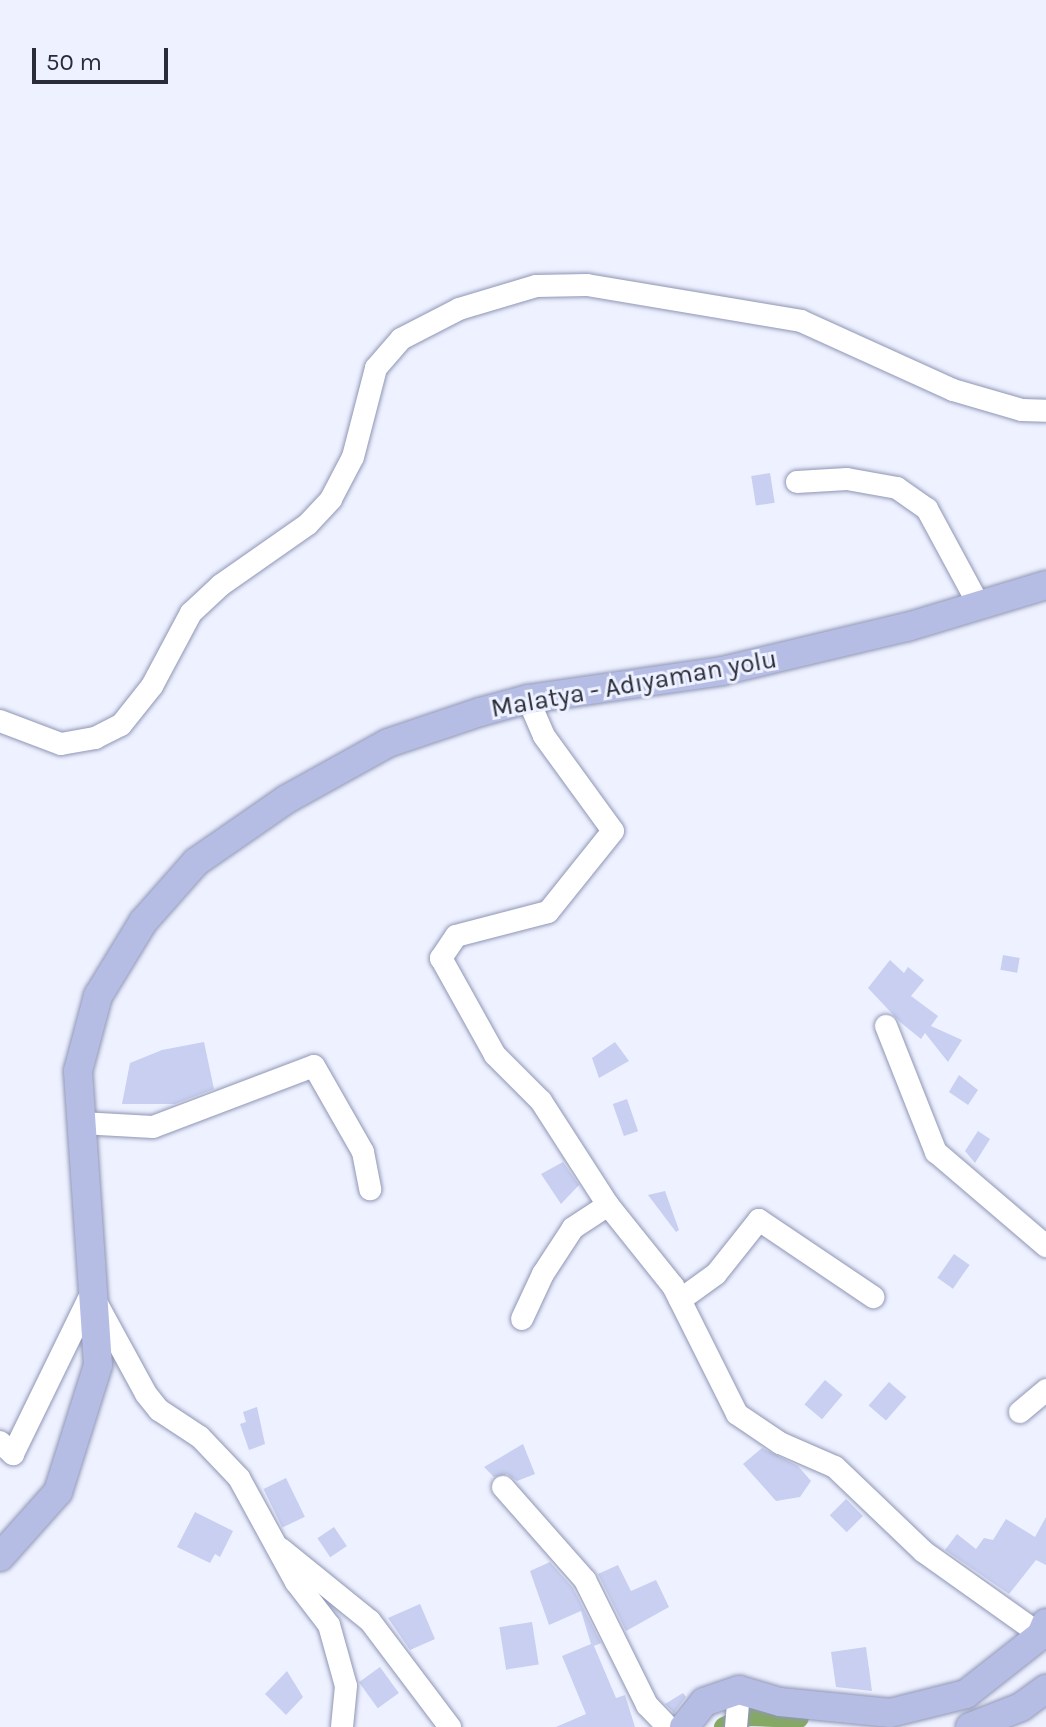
<!DOCTYPE html>
<meta charset="utf-8">
<style>
body{margin:0}
#map{position:relative;width:1046px;height:1727px;overflow:hidden;background:#eef1ff;font-family:Karla,sans-serif}
div>[style]{position:absolute}
.canal>*{height:20px;margin:-10px;padding:0 10px;transform-origin:10px;border-radius:10px;background:#85a964}
.building>*{inset:0;background:#c8cff0;transform-origin:0 0}
.roads{filter:drop-shadow(0 0 2px #8f96b5) drop-shadow(0 0 2px #8f96b5)}
.minor>*{height:22px;margin:-11px;padding:0 11px;transform-origin:11px;border-radius:11px;background:#fff}
.major>*{height:28px;margin:-14px;padding:0 14px;transform-origin:14px;border-radius:14px;background:#b6bde5}
span{translate:-50% -50%;white-space:nowrap;text-align:center;line-height:1.15;-webkit-text-stroke:6px #eef1ff;paint-order:stroke}
.street-label{font-size:26px;color:#2a2d39}
.scale{position:absolute;left:32px;top:48px;width:136px;height:36px;box-sizing:border-box;border:4px solid #2a2d39;border-top:0;padding-left:10px;font-size:24px;line-height:28px;white-space:nowrap;color:#2a2d39;-webkit-text-stroke:6px #eef1ff;paint-order:stroke}
</style>
<div id="map">
<div class="canal">
<i style="left:724px;top:1727px;width:26px;rotate:-25deg"></i>
<i style="left:748px;top:1716px;width:51px;rotate:2.2deg"></i>
</div>
<div class="building">
<i style="left:770px;top:473px;width:30px;height:19px;rotate:81deg"></i>
<i style="left:1003px;top:955px;width:17px;height:15px;rotate:10deg"></i>
<i style="clip-path:polygon(890px 960px,904px 973px,908px 967px,924px 980px,911px 996px,938px 1016px,931px 1026px,962px 1040px,948px 1062px,925px 1033px,921px 1039px,900px 1022px,868px 988px)"></i>
<i style="clip-path:polygon(204px 1042px,214px 1089px,175px 1104px,122px 1104px,130px 1063px,162px 1050px)"></i>
<i style="clip-path:polygon(615px 1042px,629px 1061px,599px 1078px,592px 1058px)"></i>
<i style="clip-path:polygon(959px 1075px,978px 1090px,968px 1105px,949px 1092px)"></i>
<i style="left:627px;top:1099px;width:34px;height:15px;rotate:71deg"></i>
<i style="clip-path:polygon(978px 1131px,990px 1139px,975px 1163px,965px 1151px)"></i>
<i style="clip-path:polygon(563px 1162px,579px 1185px,561px 1204px,541px 1174px)"></i>
<i style="clip-path:polygon(665px 1191px,679px 1230px,676px 1232px,648px 1195px)"></i>
<i style="left:954px;top:1254px;width:19px;height:29px;rotate:35deg"></i>
<i style="left:825px;top:1380px;width:23px;height:32px;rotate:40deg"></i>
<i style="left:889px;top:1382px;width:23px;height:31px;rotate:41deg"></i>
<i style="clip-path:polygon(257px 1407px,265px 1444px,249px 1450px,240px 1424px,246px 1422px,243px 1412px)"></i>
<i style="clip-path:polygon(523px 1444px,535px 1474px,517px 1481px,507px 1474px,494px 1477px,484px 1467px)"></i>
<i style="clip-path:polygon(762px 1448px,798px 1466px,811px 1481px,800px 1497px,776px 1501px,743px 1464px)"></i>
<i style="left:286px;top:1478px;width:43px;height:25px;rotate:64deg"></i>
<i style="left:846px;top:1499px;width:24px;height:23px;rotate:45deg"></i>
<i style="clip-path:polygon(195px 1512px,233px 1531px,220px 1557px,215px 1554px,210px 1563px,177px 1547px)"></i>
<i style="clip-path:polygon(1046px 1517px,1046px 1565px,1036px 1560px,1009px 1594px,945px 1550px,957px 1534px,976px 1549px,984px 1538px,993px 1540px,1006px 1519px,1035px 1537px)"></i>
<i style="left:334px;top:1527px;width:23px;height:20px;rotate:56deg"></i>
<i style="clip-path:polygon(550px 1562px,573px 1588px,601px 1643px,594px 1646px,616px 1698px,625px 1695px,635px 1727px,556px 1727px,586px 1714px,562px 1656px,591px 1644px,581px 1611px,549px 1625px,530px 1571px)"></i>
<i style="clip-path:polygon(618px 1565px,631px 1591px,656px 1580px,669px 1607px,626px 1631px,598px 1574px)"></i>
<i style="clip-path:polygon(420px 1604px,435px 1639px,410px 1650px,388px 1618px)"></i>
<i style="left:532px;top:1622px;width:43px;height:33px;rotate:81deg"></i>
<i style="clip-path:polygon(866px 1647px,872px 1691px,836px 1687px,831px 1652px)"></i>
<i style="left:380px;top:1667px;width:32px;height:26px;rotate:54deg"></i>
<i style="clip-path:polygon(287px 1671px,303px 1697px,286px 1715px,265px 1694px)"></i>
<i style="clip-path:polygon(683px 1693px,686px 1697px,674px 1713px,665px 1704px)"></i>
</div>
<div class="roads">
<div class="minor">
<i style="left:797px;top:482px;width:50px;rotate:-3.4deg"></i>
<i style="left:847px;top:479px;width:51px;rotate:10.2deg"></i>
<i style="left:897px;top:488px;width:37px;rotate:35deg"></i>
<i style="left:927px;top:509px;width:109px;rotate:61.6deg"></i>
<i style="left:528px;top:699px;width:40px;rotate:66.6deg"></i>
<i style="left:544px;top:736px;width:117px;rotate:54deg"></i>
<i style="left:613px;top:831px;width:104px;rotate:128.7deg"></i>
<i style="left:548px;top:912px;width:95px;rotate:165.4deg"></i>
<i style="left:456px;top:936px;width:27px;rotate:124deg"></i>
<i style="left:441px;top:958px;width:111px;rotate:60.9deg"></i>
<i style="left:495px;top:1055px;width:65px;rotate:45deg"></i>
<i style="left:541px;top:1101px;width:124px;rotate:57.2deg"></i>
<i style="left:608px;top:1205px;width:104px;rotate:51.3deg"></i>
<i style="left:673px;top:1286px;width:143px;rotate:63.4deg"></i>
<i style="left:737px;top:1414px;width:52px;rotate:34deg"></i>
<i style="left:780px;top:1443px;width:60px;rotate:23.6deg"></i>
<i style="left:835px;top:1467px;width:123px;rotate:43.7deg"></i>
<i style="left:924px;top:1552px;width:143px;rotate:35.4deg"></i>
<i style="left:0;top:721px;width:65px;rotate:20.7deg"></i>
<i style="left:61px;top:744px;width:35px;rotate:-10deg"></i>
<i style="left:95px;top:738px;width:29px;rotate:-27deg"></i>
<i style="left:121px;top:725px;width:50px;rotate:-51.5deg"></i>
<i style="left:152px;top:686px;width:83px;rotate:-61.9deg"></i>
<i style="left:191px;top:613px;width:41px;rotate:-43deg"></i>
<i style="left:221px;top:585px;width:106px;rotate:-35deg"></i>
<i style="left:308px;top:524px;width:34px;rotate:-47deg"></i>
<i style="left:331px;top:499px;width:47px;rotate:-62.4deg"></i>
<i style="left:353px;top:457px;width:92px;rotate:-75.5deg"></i>
<i style="left:376px;top:368px;width:38px;rotate:-49deg"></i>
<i style="left:401px;top:339px;width:65px;rotate:-27.3deg"></i>
<i style="left:459px;top:309px;width:80px;rotate:-16.6deg"></i>
<i style="left:536px;top:286px;width:51px;rotate:-1.1deg"></i>
<i style="left:587px;top:285px;width:217px;rotate:9.5deg"></i>
<i style="left:801px;top:321px;width:167px;rotate:24.4deg"></i>
<i style="left:953px;top:390px;width:72px;rotate:16.2deg"></i>
<i style="left:1022px;top:410px;width:24px;rotate:2deg"></i>
<i style="left:886px;top:1026px;width:136px;rotate:68.4deg"></i>
<i style="left:936px;top:1152px;width:145px;rotate:40.5deg"></i>
<i style="left:81px;top:1123px;width:72px;rotate:3.2deg"></i>
<i style="left:153px;top:1127px;width:172px;rotate:-20.8deg"></i>
<i style="left:314px;top:1066px;width:99px;rotate:60.3deg"></i>
<i style="left:363px;top:1152px;width:38px;rotate:79deg"></i>
<i style="left:680px;top:1300px;width:44px;rotate:-35.8deg"></i>
<i style="left:716px;top:1274px;width:69px;rotate:-51.5deg"></i>
<i style="left:759px;top:1220px;width:138px;rotate:34deg"></i>
<i style="left:97px;top:1304px;width:102px;rotate:61.4deg"></i>
<i style="left:146px;top:1394px;width:21px;rotate:51deg"></i>
<i style="left:159px;top:1410px;width:49px;rotate:33.4deg"></i>
<i style="left:200px;top:1437px;width:57px;rotate:46.4deg"></i>
<i style="left:239px;top:1478px;width:119px;rotate:61.3deg"></i>
<i style="left:296px;top:1582px;width:54px;rotate:52.5deg"></i>
<i style="left:329px;top:1625px;width:63px;rotate:74.4deg"></i>
<i style="left:346px;top:1686px;width:41px;rotate:95.6deg"></i>
<i style="left:522px;top:1319px;width:50px;rotate:-65deg"></i>
<i style="left:543px;top:1274px;width:55px;rotate:-56.9deg"></i>
<i style="left:573px;top:1228px;width:42px;rotate:-33.3deg"></i>
<i style="left:1020px;top:1412px;width:34px;rotate:-40deg"></i>
<i style="left:0;top:1442px;width:18px;rotate:43deg"></i>
<i style="left:13px;top:1454px;width:180px;rotate:-64deg"></i>
<i style="left:503px;top:1487px;width:124px;rotate:48.6deg"></i>
<i style="left:585px;top:1580px;width:140px;rotate:63.6deg"></i>
<i style="left:647px;top:1705px;width:30px;rotate:46deg"></i>
<i style="left:281px;top:1549px;width:114px;rotate:39deg"></i>
<i style="left:370px;top:1621px;width:133px;rotate:53deg"></i>
<i style="left:736px;top:1727px;width:37px;rotate:-85deg"></i>
</div>
<div class="major">
<i style="left:0;top:1557px;width:87px;rotate:-48.3deg"></i>
<i style="left:58px;top:1492px;width:133px;rotate:-72.5deg"></i>
<i style="left:98px;top:1365px;width:295px;rotate:-93.9deg"></i>
<i style="left:78px;top:1071px;width:78px;rotate:-75.1deg"></i>
<i style="left:98px;top:996px;width:87px;rotate:-58.7deg"></i>
<i style="left:143px;top:922px;width:80px;rotate:-48.5deg"></i>
<i style="left:196px;top:862px;width:111px;rotate:-34.7deg"></i>
<i style="left:287px;top:799px;width:115px;rotate:-29deg"></i>
<i style="left:388px;top:743px;width:97px;rotate:-18.6deg"></i>
<i style="left:480px;top:712px;width:50px;rotate:-15.2deg"></i>
<i style="left:528px;top:699px;width:196px;rotate:-8.2deg"></i>
<i style="left:722px;top:671px;width:190px;rotate:-13.4deg"></i>
<i style="left:907px;top:627px;width:145px;rotate:-16.8deg"></i>
<i style="left:684px;top:1727px;width:32px;rotate:-51deg"></i>
<i style="left:704px;top:1702px;width:37px;rotate:-19deg"></i>
<i style="left:739px;top:1690px;width:43px;rotate:16.3deg"></i>
<i style="left:780px;top:1702px;width:111px;rotate:5.7deg"></i>
<i style="left:890px;top:1713px;width:78px;rotate:-14deg"></i>
<i style="left:966px;top:1694px;width:95px;rotate:-38.2deg"></i>
<i style="left:1041px;top:1635px;width:13px;rotate:-67deg"></i>
<i style="left:970px;top:1727px;width:55px;rotate:-21.4deg"></i>
<i style="left:1021px;top:1707px;width:31px;rotate:-36deg"></i>
</div>
</div>
<div class="street-label">
<span style="left:634px;top:684px;rotate:-10deg">Malatya - Adıyaman yolu</span>
</div>
<div class="scale">50 m</div>
</div>
